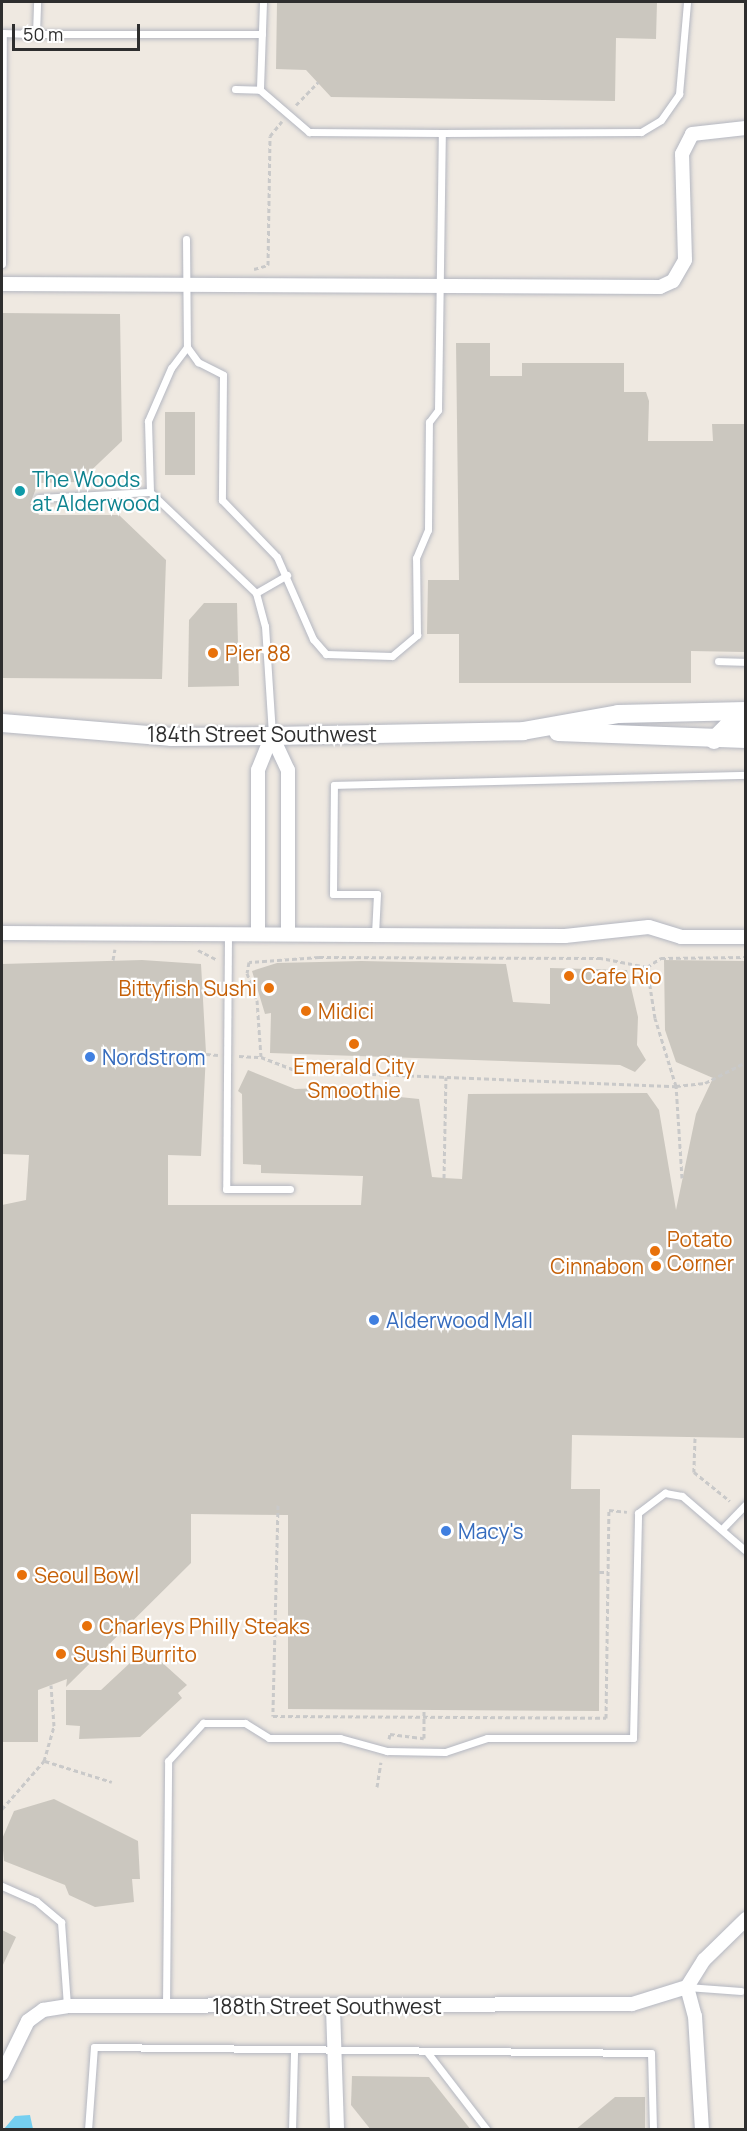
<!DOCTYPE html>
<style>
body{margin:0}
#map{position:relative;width:747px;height:2131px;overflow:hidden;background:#efe9e1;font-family:Manrope,sans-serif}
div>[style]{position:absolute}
.water>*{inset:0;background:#75cff0}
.building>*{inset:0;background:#cbc7bf;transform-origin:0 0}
.path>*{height:3px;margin-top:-1.5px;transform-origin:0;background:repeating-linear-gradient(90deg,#c9c9c9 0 4.5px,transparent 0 7.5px)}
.roads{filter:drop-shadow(0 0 2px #b4b7c1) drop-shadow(0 0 2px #b4b7c1)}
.service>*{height:7px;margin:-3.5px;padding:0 3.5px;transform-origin:3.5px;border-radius:3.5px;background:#fff}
.minor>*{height:14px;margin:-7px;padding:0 7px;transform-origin:7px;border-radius:7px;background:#fff}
.secondary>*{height:18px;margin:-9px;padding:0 9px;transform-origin:9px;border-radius:9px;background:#fff}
.dots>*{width:16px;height:16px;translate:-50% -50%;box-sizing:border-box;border:3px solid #fff;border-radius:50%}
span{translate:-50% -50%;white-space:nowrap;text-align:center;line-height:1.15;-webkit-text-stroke:4.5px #fff;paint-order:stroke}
.culture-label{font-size:21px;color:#0d838f}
.left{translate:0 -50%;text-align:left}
.food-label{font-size:21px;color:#c56008}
.right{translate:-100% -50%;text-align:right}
.street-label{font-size:21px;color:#2e2e2e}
.shop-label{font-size:21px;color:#366cbe}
.frame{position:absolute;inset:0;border:3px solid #2e2e2e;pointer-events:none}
.scale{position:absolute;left:12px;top:24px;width:128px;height:27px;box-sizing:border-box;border:3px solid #2e2e2e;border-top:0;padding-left:8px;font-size:18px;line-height:21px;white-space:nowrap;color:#2e2e2e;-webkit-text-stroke:4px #fff;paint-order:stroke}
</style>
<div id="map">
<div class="water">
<i style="clip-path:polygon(30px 2115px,33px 2129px,4px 2129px,15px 2116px)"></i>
</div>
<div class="building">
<i style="clip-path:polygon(277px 2px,657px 2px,656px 39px,616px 38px,615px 101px,331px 97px,306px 70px,276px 69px)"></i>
<i style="clip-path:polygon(2px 313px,120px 314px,122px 441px,79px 482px,38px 483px,32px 499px,39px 515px,119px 515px,166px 560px,162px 679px,2px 678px)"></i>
<i style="clip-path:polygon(456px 343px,490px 343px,490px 376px,522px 376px,522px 363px,624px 363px,624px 392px,646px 392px,649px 401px,648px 441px,713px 441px,712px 424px,746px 424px,746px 652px,691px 651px,691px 683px,459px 683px,459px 634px,427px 634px,428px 580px,459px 580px)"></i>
<i style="left:165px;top:412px;width:30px;height:63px"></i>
<i style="clip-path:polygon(204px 603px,237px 603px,239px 686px,188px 687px,189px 620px)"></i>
<i style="clip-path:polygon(142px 960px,201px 964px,206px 1053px,201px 1156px,168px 1155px,168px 1205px,361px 1205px,363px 1176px,261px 1173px,261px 1165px,243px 1164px,242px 1094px,238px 1091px,248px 1070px,295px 1089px,350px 1087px,351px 1092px,419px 1099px,432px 1177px,444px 1178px,462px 1179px,468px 1094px,647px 1093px,659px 1110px,676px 1210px,696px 1114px,713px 1078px,676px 1062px,665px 1030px,664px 960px,746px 961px,746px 1438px,572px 1435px,571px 1489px,600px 1489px,599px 1711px,288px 1709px,288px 1515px,191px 1514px,191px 1563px,66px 1687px,67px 1679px,38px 1690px,38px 1742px,2px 1742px,2px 1205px,26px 1200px,29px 1155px,2px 1154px,2px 964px)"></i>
<i style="clip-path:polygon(361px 961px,506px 964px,513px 1002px,550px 1004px,550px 968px,627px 970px,638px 1017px,637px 1045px,646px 1060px,635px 1072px,620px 1065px,270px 1053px,271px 1013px,265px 1014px,252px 971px,277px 963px)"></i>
<i style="clip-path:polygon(146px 1648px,187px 1685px,178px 1693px,182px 1698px,140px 1737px,79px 1739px,80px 1726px,66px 1725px,66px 1690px,101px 1690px)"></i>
<i style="clip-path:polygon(54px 1799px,138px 1841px,140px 1879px,132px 1879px,134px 1902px,95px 1907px,69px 1895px,65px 1885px,4px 1861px,2px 1839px,14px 1811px)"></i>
<i style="clip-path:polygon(2px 1930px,16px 1937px,2px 1967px)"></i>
<i style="clip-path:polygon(352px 2076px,429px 2077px,471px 2130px,371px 2130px,351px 2105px)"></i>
<i style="clip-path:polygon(615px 2097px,645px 2097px,645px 2130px,575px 2130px)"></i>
</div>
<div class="path">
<i style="left:296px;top:105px;width:32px;rotate:-46deg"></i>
<i style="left:254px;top:269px;width:15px;rotate:-16deg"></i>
<i style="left:268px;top:265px;width:129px;rotate:-89.1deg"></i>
<i style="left:270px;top:136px;width:19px;rotate:-51deg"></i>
<i style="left:198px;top:950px;width:22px;rotate:27deg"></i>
<i style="left:113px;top:960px;width:11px;rotate:-80deg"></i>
<i style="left:647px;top:967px;width:47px;rotate:-168.9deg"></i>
<i style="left:601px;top:958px;width:282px;rotate:-179.8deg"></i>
<i style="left:319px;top:957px;width:70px;rotate:175.9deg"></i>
<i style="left:249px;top:962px;width:11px;rotate:100deg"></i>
<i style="left:247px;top:973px;width:29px;rotate:70deg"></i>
<i style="left:257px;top:1000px;width:57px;rotate:86deg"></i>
<i style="left:261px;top:1057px;width:39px;rotate:21deg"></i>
<i style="left:297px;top:1071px;width:379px;rotate:2.3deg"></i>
<i style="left:676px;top:1086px;width:29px;rotate:-6deg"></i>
<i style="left:705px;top:1083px;width:46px;rotate:-27.1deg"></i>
<i style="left:206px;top:1054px;width:12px;rotate:5deg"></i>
<i style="left:239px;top:1056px;width:22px;rotate:3deg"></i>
<i style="left:444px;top:1178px;width:101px;rotate:-88.9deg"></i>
<i style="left:682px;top:1178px;width:92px;rotate:-93.7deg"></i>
<i style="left:676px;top:1086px;width:71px;rotate:-107.2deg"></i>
<i style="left:655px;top:1018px;width:52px;rotate:-98.9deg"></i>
<i style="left:647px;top:967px;width:17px;rotate:-33deg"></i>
<i style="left:661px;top:958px;width:85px;rotate:-0.7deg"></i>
<i style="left:695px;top:1438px;width:34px;rotate:92deg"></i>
<i style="left:694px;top:1472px;width:46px;rotate:38.9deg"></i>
<i style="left:278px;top:1505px;width:211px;rotate:91.4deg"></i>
<i style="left:273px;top:1716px;width:333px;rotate:0.3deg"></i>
<i style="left:606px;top:1718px;width:208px;rotate:-89.2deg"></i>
<i style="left:609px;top:1510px;width:18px;rotate:6deg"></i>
<i style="left:599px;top:1572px;width:9px"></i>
<i style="left:389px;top:1739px;width:5px;rotate:-79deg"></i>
<i style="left:390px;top:1734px;width:34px;rotate:7deg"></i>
<i style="left:424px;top:1738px;width:28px;rotate:-90deg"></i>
<i style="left:45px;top:1761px;width:70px;rotate:17.4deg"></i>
<i style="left:377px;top:1787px;width:25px;rotate:-81deg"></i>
<i style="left:2px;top:1809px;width:64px;rotate:-48.8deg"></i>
<i style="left:44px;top:1761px;width:36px;rotate:-74deg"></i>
<i style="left:54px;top:1726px;width:41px;rotate:-94.2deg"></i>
</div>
<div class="roads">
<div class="service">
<i style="left:263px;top:2px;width:88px;rotate:92deg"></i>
<i style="left:260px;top:90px;width:65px;rotate:40.6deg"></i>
<i style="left:309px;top:132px;width:133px;rotate:0.4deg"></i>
<i style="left:442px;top:133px;width:199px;rotate:-0.3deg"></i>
<i style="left:641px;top:132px;width:23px;rotate:-31deg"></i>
<i style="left:661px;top:120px;width:32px;rotate:-55deg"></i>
<i style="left:679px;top:94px;width:92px;rotate:-85deg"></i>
<i style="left:36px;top:34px;width:226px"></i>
<i style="left:235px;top:89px;width:25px;rotate:2deg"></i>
<i style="left:186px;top:239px;width:108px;rotate:89.5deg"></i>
<i style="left:187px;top:347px;width:26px;rotate:127deg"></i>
<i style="left:171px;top:368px;width:58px;rotate:113.5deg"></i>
<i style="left:148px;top:421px;width:71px;rotate:88.4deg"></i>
<i style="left:150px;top:492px;width:146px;rotate:43.6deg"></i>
<i style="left:256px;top:593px;width:34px;rotate:75deg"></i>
<i style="left:265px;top:626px;width:108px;rotate:86.3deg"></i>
<i style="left:2px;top:264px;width:231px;rotate:-89.8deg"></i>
<i style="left:3px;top:33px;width:33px;rotate:2deg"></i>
<i style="left:36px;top:34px;width:32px;rotate:-88deg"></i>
<i style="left:187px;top:347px;width:19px;rotate:54deg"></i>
<i style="left:198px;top:362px;width:28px;rotate:27deg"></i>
<i style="left:223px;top:375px;width:125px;rotate:90.5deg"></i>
<i style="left:222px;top:500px;width:79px;rotate:46deg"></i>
<i style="left:277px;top:557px;width:90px;rotate:66.3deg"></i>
<i style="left:313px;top:639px;width:20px;rotate:49deg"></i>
<i style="left:326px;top:654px;width:66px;rotate:1.7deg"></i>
<i style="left:392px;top:656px;width:33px;rotate:-40deg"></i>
<i style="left:417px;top:635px;width:77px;rotate:-90.7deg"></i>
<i style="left:416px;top:558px;width:30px;rotate:-67deg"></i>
<i style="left:428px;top:530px;width:108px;rotate:-89.5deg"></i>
<i style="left:429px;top:422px;width:15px;rotate:-53deg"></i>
<i style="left:438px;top:410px;width:277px;rotate:-89.2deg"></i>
<i style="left:38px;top:498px;width:112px;rotate:-3.1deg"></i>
<i style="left:256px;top:593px;width:36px;rotate:-30deg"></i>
<i style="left:718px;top:661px;width:28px;rotate:2deg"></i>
<i style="left:228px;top:934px;width:255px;rotate:90.4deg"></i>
<i style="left:226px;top:1189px;width:64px"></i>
<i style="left:375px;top:934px;width:40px;rotate:-87.1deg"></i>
<i style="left:377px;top:894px;width:44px;rotate:180deg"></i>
<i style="left:333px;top:894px;width:109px;rotate:-89.5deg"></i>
<i style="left:334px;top:785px;width:412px;rotate:-1.4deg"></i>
<i style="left:722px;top:1529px;width:35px;rotate:-46deg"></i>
<i style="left:2px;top:1886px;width:37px;rotate:24deg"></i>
<i style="left:36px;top:1901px;width:33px;rotate:40deg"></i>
<i style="left:61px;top:1922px;width:84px;rotate:85.9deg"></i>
<i style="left:687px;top:1987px;width:54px;rotate:4.2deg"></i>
<i style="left:166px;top:2006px;width:245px;rotate:-89.5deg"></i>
<i style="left:168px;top:1761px;width:52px;rotate:-47.4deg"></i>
<i style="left:203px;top:1723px;width:42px"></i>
<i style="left:245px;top:1723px;width:28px;rotate:32deg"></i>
<i style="left:269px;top:1738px;width:71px"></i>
<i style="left:340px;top:1738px;width:49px;rotate:15.5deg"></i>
<i style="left:387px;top:1751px;width:58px;rotate:1deg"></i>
<i style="left:445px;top:1752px;width:44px;rotate:-18.4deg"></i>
<i style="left:487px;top:1738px;width:146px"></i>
<i style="left:633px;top:1738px;width:225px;rotate:-88.7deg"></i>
<i style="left:638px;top:1513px;width:34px;rotate:-37deg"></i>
<i style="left:665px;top:1493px;width:17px;rotate:10deg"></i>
<i style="left:682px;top:1496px;width:84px;rotate:40.7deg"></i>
<i style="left:427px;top:2052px;width:98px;rotate:52.4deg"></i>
<i style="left:88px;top:2130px;width:83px;rotate:-85.9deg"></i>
<i style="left:94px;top:2047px;width:557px;rotate:0.62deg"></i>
<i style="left:651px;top:2053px;width:77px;rotate:88.5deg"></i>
<i style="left:292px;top:2130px;width:78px;rotate:-88.5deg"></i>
</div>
<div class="minor">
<i style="left:2px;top:284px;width:658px;rotate:0.26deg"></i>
<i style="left:660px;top:287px;width:14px;rotate:-25deg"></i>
<i style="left:673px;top:281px;width:24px;rotate:-60deg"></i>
<i style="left:685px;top:260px;width:106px;rotate:-91.6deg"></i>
<i style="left:682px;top:154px;width:22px;rotate:-63deg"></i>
<i style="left:692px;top:134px;width:54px;rotate:-6.3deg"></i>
<i style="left:272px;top:736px;width:38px;rotate:65deg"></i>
<i style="left:288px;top:770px;width:164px;rotate:90deg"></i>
<i style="left:2px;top:933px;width:563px;rotate:0.31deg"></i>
<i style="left:565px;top:936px;width:84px;rotate:-6.1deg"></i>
<i style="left:649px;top:927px;width:34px;rotate:17deg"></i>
<i style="left:681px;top:937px;width:65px"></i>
<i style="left:258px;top:934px;width:164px;rotate:-90deg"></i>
<i style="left:258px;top:770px;width:37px;rotate:-68deg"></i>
<i style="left:687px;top:1987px;width:30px;rotate:75deg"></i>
<i style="left:695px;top:2016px;width:114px;rotate:86.5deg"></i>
<i style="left:687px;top:1987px;width:32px;rotate:-58deg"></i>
<i style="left:704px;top:1960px;width:59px;rotate:-44.3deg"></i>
<i style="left:333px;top:2008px;width:122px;rotate:88.1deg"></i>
<i style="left:2px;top:2074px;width:59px;rotate:-63.9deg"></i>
<i style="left:28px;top:2021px;width:19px;rotate:-36deg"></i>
<i style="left:43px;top:2010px;width:24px;rotate:-9deg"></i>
<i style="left:67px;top:2006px;width:565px;rotate:-0.2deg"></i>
<i style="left:632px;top:2004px;width:58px;rotate:-17.2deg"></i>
</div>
<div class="secondary">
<i style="left:2px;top:723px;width:171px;rotate:4.7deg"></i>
<i style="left:172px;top:737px;width:100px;rotate:-0.6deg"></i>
<i style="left:272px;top:736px;width:251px;rotate:-1.1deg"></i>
<i style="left:523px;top:731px;width:97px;rotate:-10.1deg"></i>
<i style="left:618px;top:714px;width:128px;rotate:-1.3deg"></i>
<i style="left:558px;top:732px;width:188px;rotate:2.1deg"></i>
<i style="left:714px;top:740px;width:20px;rotate:-45deg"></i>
<i style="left:728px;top:726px;width:18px;rotate:-3deg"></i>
</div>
</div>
<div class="dots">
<i style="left:20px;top:491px;background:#0f9aa8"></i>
<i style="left:213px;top:653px;background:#e8710a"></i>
<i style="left:569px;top:976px;background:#e8710a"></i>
<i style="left:269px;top:988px;background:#e8710a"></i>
<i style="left:306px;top:1011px;background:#e8710a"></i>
<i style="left:354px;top:1044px;background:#e8710a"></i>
<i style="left:90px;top:1057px;background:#3f7fe0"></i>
<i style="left:655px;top:1251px;background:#e8710a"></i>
<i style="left:656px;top:1266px;background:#e8710a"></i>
<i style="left:374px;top:1320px;background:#3f7fe0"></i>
<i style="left:446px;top:1531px;background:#3f7fe0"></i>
<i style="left:22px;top:1575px;background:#e8710a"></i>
<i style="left:87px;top:1626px;background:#e8710a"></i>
<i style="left:61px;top:1654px;background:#e8710a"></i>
</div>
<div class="culture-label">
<span class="left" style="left:32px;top:491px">The Woods<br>at Alderwood</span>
</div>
<div class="food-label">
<span class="left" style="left:225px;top:653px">Pier 88</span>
<span class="left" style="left:581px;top:976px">Cafe Rio</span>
<span class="right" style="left:257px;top:988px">Bittyfish Sushi</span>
<span class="left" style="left:318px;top:1011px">Midici</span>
<span style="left:354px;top:1078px">Emerald City<br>Smoothie</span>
<span class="left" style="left:667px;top:1251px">Potato<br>Corner</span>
<span class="right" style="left:644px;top:1266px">Cinnabon</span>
<span class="left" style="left:34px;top:1575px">Seoul Bowl</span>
<span class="left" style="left:99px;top:1626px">Charleys Philly Steaks</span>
<span class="left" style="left:73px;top:1654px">Sushi Burrito</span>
</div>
<div class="street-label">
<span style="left:262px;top:734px">184th Street Southwest</span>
<span style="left:327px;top:2006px">188th Street Southwest</span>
</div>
<div class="shop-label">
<span class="left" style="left:102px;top:1057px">Nordstrom</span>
<span class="left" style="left:386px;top:1320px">Alderwood Mall</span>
<span class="left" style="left:458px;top:1531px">Macy's</span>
</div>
<div class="frame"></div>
<div class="scale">50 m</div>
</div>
